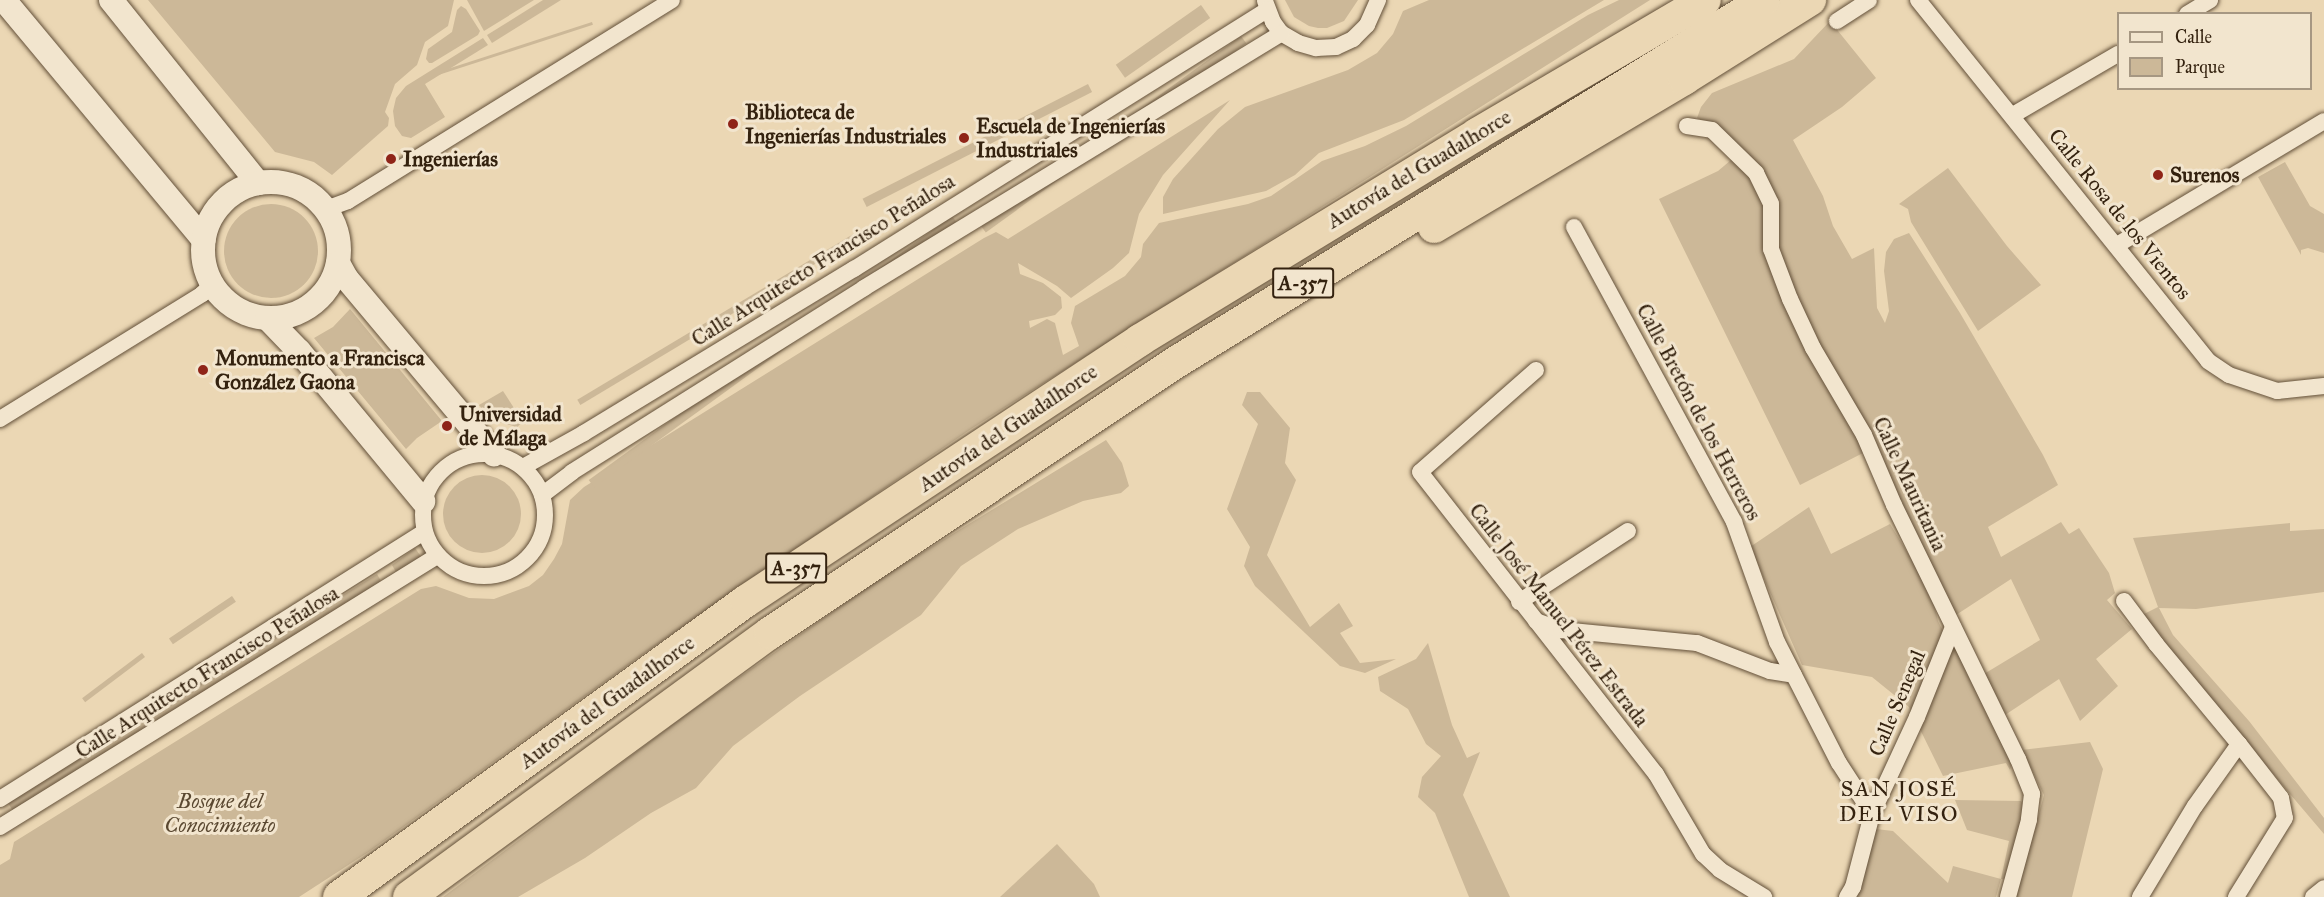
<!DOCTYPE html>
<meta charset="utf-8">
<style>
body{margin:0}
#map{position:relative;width:2324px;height:897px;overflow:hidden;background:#ebd7b4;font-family:"IM FELL Great Primer",serif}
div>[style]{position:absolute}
.green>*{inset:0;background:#ccb898;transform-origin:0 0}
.round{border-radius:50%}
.roads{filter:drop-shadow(0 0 2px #624f38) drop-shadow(0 0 2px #624f38)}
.street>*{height:16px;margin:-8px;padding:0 8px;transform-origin:8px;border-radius:8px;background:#f2e5ce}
.street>.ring{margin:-8px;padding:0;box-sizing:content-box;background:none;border:16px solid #f2e5ce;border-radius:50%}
.secondary>*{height:24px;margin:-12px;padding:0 12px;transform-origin:12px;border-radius:12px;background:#f2e5ce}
.secondary>.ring{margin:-12px;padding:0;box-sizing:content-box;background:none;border:24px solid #f2e5ce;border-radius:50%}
.highway>*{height:32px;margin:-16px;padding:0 16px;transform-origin:16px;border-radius:16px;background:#ebd7b4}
.dots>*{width:16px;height:16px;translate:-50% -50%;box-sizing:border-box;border:3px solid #f2e5ce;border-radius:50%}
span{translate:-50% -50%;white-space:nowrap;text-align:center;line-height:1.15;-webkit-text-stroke:6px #f2e5ce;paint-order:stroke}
.shield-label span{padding:2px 4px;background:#f2e5ce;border:2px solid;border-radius:4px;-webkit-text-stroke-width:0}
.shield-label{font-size:20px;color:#34220f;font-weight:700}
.poi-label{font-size:21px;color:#34220f;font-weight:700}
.left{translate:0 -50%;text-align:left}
.street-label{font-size:21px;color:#34220f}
.park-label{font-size:21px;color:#5a4831;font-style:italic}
.neighbourhood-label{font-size:22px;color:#34220f;letter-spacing:1.5px}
.legend{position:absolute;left:2117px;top:12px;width:195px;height:78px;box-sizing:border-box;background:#f2e5ce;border:2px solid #a69782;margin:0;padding:8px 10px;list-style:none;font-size:18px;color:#34220f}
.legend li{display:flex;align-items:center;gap:12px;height:30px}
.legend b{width:30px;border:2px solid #a69782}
</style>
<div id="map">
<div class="green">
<i style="clip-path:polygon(148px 0,454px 0,448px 26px,425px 42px,417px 65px,395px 84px,385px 112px,389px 118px,388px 126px,332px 175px,314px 162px,275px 152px)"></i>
<i style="clip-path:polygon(467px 0,534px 0,484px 31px)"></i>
<i style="clip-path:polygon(543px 0,561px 0,492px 43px,487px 35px)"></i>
<i style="clip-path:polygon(1285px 0,1358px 0,1344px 21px,1327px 28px,1318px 28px,1309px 26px,1294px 17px)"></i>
<i style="clip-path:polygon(1429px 0,1604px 0,1404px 120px,1319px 153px,1295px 175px,1266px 191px,1163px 214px,1163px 197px,1173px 179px,1218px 129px,1245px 107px,1348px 70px,1377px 53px,1393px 34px,1403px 11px)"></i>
<i style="clip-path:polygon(1619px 0,1650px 0,971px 429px,643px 654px,370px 851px,299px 897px,0 897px,0 865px,10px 859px,14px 842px,421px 589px,436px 586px,469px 598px,494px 599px,529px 586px,543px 575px,554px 559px,562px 544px,570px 500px,584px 487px,984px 238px,996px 232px,1008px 239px,1230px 100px,1163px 175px,1139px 214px,1129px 253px,1113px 268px,1071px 298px,1057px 286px,1018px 263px,1020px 274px,1043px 283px,1061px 297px,1062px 308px,1055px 315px,1029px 321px,1030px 328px,1047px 319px,1055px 323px,1063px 355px,1079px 346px,1071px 323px,1075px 306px,1125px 276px,1141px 257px,1143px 244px,1159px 223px,1248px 204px,1271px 196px,1322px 161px,1365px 146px,1406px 126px,1588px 15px)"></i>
<i style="left:1201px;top:5px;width:16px;height:104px;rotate:55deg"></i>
<i style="clip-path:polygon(461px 6px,466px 9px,480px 31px,478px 35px,432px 63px,429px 63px,426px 59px,428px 49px,452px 32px,457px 10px)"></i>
<i style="clip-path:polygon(1830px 21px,1876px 78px,1842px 107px,1793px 140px,1823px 196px,1833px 226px,1852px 259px,1874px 248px,1877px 308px,1885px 323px,1889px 311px,1884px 271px,1886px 252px,1894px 239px,1909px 233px,1960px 313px,2043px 455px,2058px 485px,1988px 527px,2001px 557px,2061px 522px,2069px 534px,2079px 528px,2109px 573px,2115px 593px,2107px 600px,2132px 629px,2096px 659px,2118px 686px,2080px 721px,2059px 679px,2005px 715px,1984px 674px,2040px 640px,2011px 579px,1956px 615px,1867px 451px,1800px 485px,1659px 199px,1718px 171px,1731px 160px,1714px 125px,1697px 118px,1701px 107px,1712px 93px,1794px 59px)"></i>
<i style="left:592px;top:22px;width:3px;height:165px;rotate:72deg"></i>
<i style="left:1241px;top:36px;width:9px;height:322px;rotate:54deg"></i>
<i style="clip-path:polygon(483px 38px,488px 45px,425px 84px,445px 117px,411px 138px,402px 136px,395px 126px,393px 111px,396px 98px,406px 86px)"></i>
<i style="left:1088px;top:84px;width:9px;height:253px;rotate:63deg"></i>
<i style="clip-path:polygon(2285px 162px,2310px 206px,2324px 214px,2324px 253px,2308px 248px,2301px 250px,2301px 255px,2258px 177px)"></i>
<i style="clip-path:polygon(1948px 168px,2007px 246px,2041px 285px,1978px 331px,1911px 222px,1908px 209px,1899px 204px)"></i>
<i class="round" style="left:224px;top:204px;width:94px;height:94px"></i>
<i style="left:952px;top:216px;width:9px;height:449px;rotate:54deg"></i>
<i style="left:855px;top:233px;width:6px;height:324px;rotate:59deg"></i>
<i style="clip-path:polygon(350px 309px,442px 421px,417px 438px,406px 449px,314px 338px,333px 327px)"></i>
<i style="clip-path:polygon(503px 391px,523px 422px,517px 427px,491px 420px,479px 405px)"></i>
<i style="clip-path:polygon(1247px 392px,1260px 392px,1290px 428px,1285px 463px,1296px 480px,1267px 555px,1310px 627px,1339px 603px,1353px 626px,1340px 633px,1360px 663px,1396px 659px,1365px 673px,1340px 666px,1255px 586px,1244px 566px,1250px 547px,1227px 509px,1258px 424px,1242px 405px)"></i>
<i style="clip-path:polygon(1106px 440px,1122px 463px,1129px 486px,1121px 493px,1083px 501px,1018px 529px,961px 566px,921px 615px,800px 696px,733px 746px,696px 788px,651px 813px,585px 858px,518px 897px,443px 897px,688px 713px,884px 576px)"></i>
<i class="round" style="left:443px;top:475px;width:78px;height:78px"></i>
<i style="clip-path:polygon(1809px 507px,1831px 554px,1890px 524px,1931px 591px,1938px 621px,1952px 649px,1956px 649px,2013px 761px,2010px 770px,2006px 763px,1943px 776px,1909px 707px,1872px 677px,1802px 665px,1750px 547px)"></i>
<i style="clip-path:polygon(2290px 523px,2290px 531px,2324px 529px,2324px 592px,2196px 609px,2159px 608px,2173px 635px,2249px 721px,2324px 818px,2324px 834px,2162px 643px,2142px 615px,2158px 607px,2133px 538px)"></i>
<i style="clip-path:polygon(415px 548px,422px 558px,396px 572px,392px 565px)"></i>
<i style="clip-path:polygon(377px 574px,381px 581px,13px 811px,8px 803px)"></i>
<i style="left:232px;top:596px;width:7px;height:76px;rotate:56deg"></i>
<i style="clip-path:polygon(1428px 643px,1452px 725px,1467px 758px,1480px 752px,1463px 795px,1510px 897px,1469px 897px,1435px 813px,1418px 797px,1422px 777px,1441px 756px,1426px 744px,1408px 709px,1380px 691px,1378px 677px,1416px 659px)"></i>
<i style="left:142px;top:653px;width:5px;height:75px;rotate:53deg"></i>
<i style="clip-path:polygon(2090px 742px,2103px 769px,2072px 897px,2016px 897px,2044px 795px,2022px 750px)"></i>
<i style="clip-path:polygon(1955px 800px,2021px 801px,2026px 807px,2008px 880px,2001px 879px,1996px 897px,1851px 897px,1876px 829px,1893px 831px,1948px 883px,1953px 866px,2001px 879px,2009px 841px,1967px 830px)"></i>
<i style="clip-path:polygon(1057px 844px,1094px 884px,1100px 897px,1000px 897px)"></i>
</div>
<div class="roads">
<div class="street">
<i style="left:1918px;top:0;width:463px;rotate:51.2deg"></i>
<i style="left:2208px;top:361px;width:25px;rotate:34deg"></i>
<i style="left:2229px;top:375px;width:51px;rotate:18.4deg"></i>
<i style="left:2277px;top:391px;width:47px;rotate:-6.1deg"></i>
<i style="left:1265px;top:1px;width:22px;rotate:69deg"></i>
<i style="left:1273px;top:22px;width:14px;rotate:54deg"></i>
<i style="left:1281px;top:33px;width:20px;rotate:30deg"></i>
<i style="left:1298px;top:43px;width:19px;rotate:16deg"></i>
<i style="left:1316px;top:48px;width:20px;rotate:-3deg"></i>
<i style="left:1336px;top:47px;width:19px;rotate:-25deg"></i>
<i style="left:1353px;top:39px;width:20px;rotate:-45deg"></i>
<i style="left:1367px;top:25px;width:27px;rotate:-66deg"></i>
<i style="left:2187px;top:14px;width:27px;rotate:-31deg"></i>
<i style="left:1837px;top:21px;width:38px;rotate:-33deg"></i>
<i style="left:2013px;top:115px;width:121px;rotate:-30.2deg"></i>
<i style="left:1687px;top:126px;width:25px;rotate:9deg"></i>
<i style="left:1712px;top:130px;width:62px;rotate:44.3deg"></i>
<i style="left:1756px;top:173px;width:34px;rotate:64deg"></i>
<i style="left:1771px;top:204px;width:45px;rotate:90deg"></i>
<i style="left:1771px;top:249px;width:53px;rotate:69.2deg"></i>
<i style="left:1790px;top:299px;width:54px;rotate:64.9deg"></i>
<i style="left:1813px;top:348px;width:101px;rotate:59.6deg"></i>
<i style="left:1864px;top:435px;width:76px;rotate:66.8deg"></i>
<i style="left:1894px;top:505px;width:283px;rotate:64deg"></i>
<i style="left:2018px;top:759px;width:38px;rotate:68deg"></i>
<i style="left:2032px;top:794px;width:26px;rotate:97deg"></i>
<i style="left:2029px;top:820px;width:80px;rotate:105.3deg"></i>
<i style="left:326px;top:209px;width:23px;rotate:-20deg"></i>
<i style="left:348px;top:201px;width:381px;rotate:-31.8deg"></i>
<i style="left:1574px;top:227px;width:336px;rotate:61.5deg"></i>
<i style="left:1734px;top:522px;width:127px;rotate:70.3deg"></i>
<i style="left:1777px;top:642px;width:136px;rotate:62.9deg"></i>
<i style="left:1839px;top:763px;width:61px;rotate:57.1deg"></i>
<i style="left:2117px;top:245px;width:241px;rotate:-30.9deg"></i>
<i style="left:1536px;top:370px;width:154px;rotate:138.7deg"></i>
<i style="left:1420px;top:472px;width:383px;rotate:52deg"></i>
<i style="left:1656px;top:774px;width:93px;rotate:59.6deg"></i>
<i style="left:1703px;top:854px;width:23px;rotate:43deg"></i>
<i style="left:1720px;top:870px;width:52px;rotate:31.5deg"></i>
<i style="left:0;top:419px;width:238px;rotate:-31.7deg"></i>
<i style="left:202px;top:294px;width:13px;rotate:-42deg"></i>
<i class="ring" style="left:423px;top:454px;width:106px;height:106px"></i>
<i style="left:523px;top:467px;width:70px;rotate:-29.1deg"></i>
<i style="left:584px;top:433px;width:316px;rotate:-31.3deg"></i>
<i style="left:854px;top:269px;width:487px;rotate:-32.1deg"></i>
<i style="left:542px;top:495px;width:38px;rotate:-37deg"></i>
<i style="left:572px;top:472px;width:345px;rotate:-32.2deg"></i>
<i style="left:864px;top:288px;width:489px;rotate:-31.4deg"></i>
<i style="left:2124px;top:601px;width:54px;rotate:53.3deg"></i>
<i style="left:2156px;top:644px;width:130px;rotate:50.3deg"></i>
<i style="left:2239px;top:744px;width:68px;rotate:52.1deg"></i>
<i style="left:2281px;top:798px;width:20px;rotate:79deg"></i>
<i style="left:2285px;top:818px;width:93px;rotate:121.8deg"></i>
<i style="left:1519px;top:602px;width:130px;rotate:-33.1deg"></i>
<i style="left:1536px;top:621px;width:27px;rotate:20deg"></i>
<i style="left:1561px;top:630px;width:137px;rotate:5.5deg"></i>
<i style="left:1697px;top:643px;width:78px;rotate:21deg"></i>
<i style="left:1770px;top:671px;width:24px;rotate:9deg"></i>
<i style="left:0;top:799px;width:501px;rotate:-32.2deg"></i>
<i style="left:0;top:827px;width:514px;rotate:-31.8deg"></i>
<i style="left:1847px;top:897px;width:12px;rotate:-59deg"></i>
<i style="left:1853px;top:887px;width:75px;rotate:-75.4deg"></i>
<i style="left:1872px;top:814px;width:107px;rotate:-65.1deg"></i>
<i style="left:1917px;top:717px;width:97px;rotate:-68.2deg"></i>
<i style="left:2140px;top:897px;width:106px;rotate:-58.9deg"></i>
<i style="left:2195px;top:806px;width:76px;rotate:-54.6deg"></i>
<i style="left:2313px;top:897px;width:14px;rotate:-39deg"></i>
</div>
<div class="secondary">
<i style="left:4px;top:0;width:312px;rotate:50.2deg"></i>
<i style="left:111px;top:0;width:235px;rotate:51.2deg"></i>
<i class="ring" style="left:203px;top:182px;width:112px;height:112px"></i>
<i style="left:338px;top:263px;width:18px;rotate:61deg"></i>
<i style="left:347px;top:279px;width:229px;rotate:50deg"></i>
<i style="left:267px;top:318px;width:46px;rotate:45.9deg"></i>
<i style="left:299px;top:351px;width:195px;rotate:50.4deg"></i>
</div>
<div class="highway">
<i style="left:1434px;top:227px;width:291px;rotate:-30.6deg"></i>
<i style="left:1684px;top:79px;width:149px;rotate:-32.1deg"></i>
<i style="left:339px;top:897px;width:503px;rotate:-36.03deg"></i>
<i style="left:746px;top:601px;width:473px;rotate:-33.5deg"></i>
<i style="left:1140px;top:340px;width:395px;rotate:-31.4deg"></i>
<i style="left:1477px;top:134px;width:264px;rotate:-30.4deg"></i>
<i style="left:409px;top:897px;width:447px;rotate:-36.2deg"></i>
<i style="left:770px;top:633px;width:490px;rotate:-33.7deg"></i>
<i style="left:1178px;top:361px;width:688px;rotate:-31.63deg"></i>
</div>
</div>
<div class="dots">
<i style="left:733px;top:124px;background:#8f2418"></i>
<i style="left:964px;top:138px;background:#8f2418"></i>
<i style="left:391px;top:159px;background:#8f2418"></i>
<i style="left:2158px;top:175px;background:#8f2418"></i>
<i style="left:203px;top:370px;background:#8f2418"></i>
<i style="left:447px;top:426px;background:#8f2418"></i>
</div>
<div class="shield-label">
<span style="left:1303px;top:283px">A-357</span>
<span style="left:796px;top:568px">A-357</span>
</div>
<div class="poi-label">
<span class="left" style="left:745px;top:124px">Biblioteca de<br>Ingenierías Industriales</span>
<span class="left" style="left:976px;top:138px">Escuela de Ingenierías<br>Industriales</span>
<span class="left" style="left:403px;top:159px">Ingenierías</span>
<span class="left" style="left:2170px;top:175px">Surenos</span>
<span class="left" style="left:215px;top:370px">Monumento a Francisca<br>González Gaona</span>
<span class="left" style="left:459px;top:426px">Universidad<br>de Málaga</span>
</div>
<div class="street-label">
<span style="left:1419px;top:169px;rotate:-31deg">Autovía del Guadalhorce</span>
<span style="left:2120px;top:214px;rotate:51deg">Calle Rosa de los Vientos</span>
<span style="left:823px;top:260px;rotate:-32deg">Calle Arquitecto Francisco Peñalosa</span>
<span style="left:1699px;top:412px;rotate:62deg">Calle Bretón de los Herreros</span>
<span style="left:1008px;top:428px;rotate:-34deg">Autovía del Guadalhorce</span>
<span style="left:1910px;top:484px;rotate:65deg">Calle Mauritania</span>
<span style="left:1559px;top:615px;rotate:52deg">Calle José Manuel Pérez Estrada</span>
<span style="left:207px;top:672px;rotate:-32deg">Calle Arquitecto Francisco Peñalosa</span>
<span style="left:607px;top:702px;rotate:-36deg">Autovía del Guadalhorce</span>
<span style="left:1897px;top:703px;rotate:-67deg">Calle Senegal</span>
</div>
<div class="park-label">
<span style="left:220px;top:813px">Bosque del<br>Conocimiento</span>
</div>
<div class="neighbourhood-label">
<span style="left:1899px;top:801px">SAN JOSÉ<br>DEL VISO</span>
</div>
<ul class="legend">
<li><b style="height:8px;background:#f2e5ce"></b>Calle</li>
<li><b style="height:16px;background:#ccb898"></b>Parque</li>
</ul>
</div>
